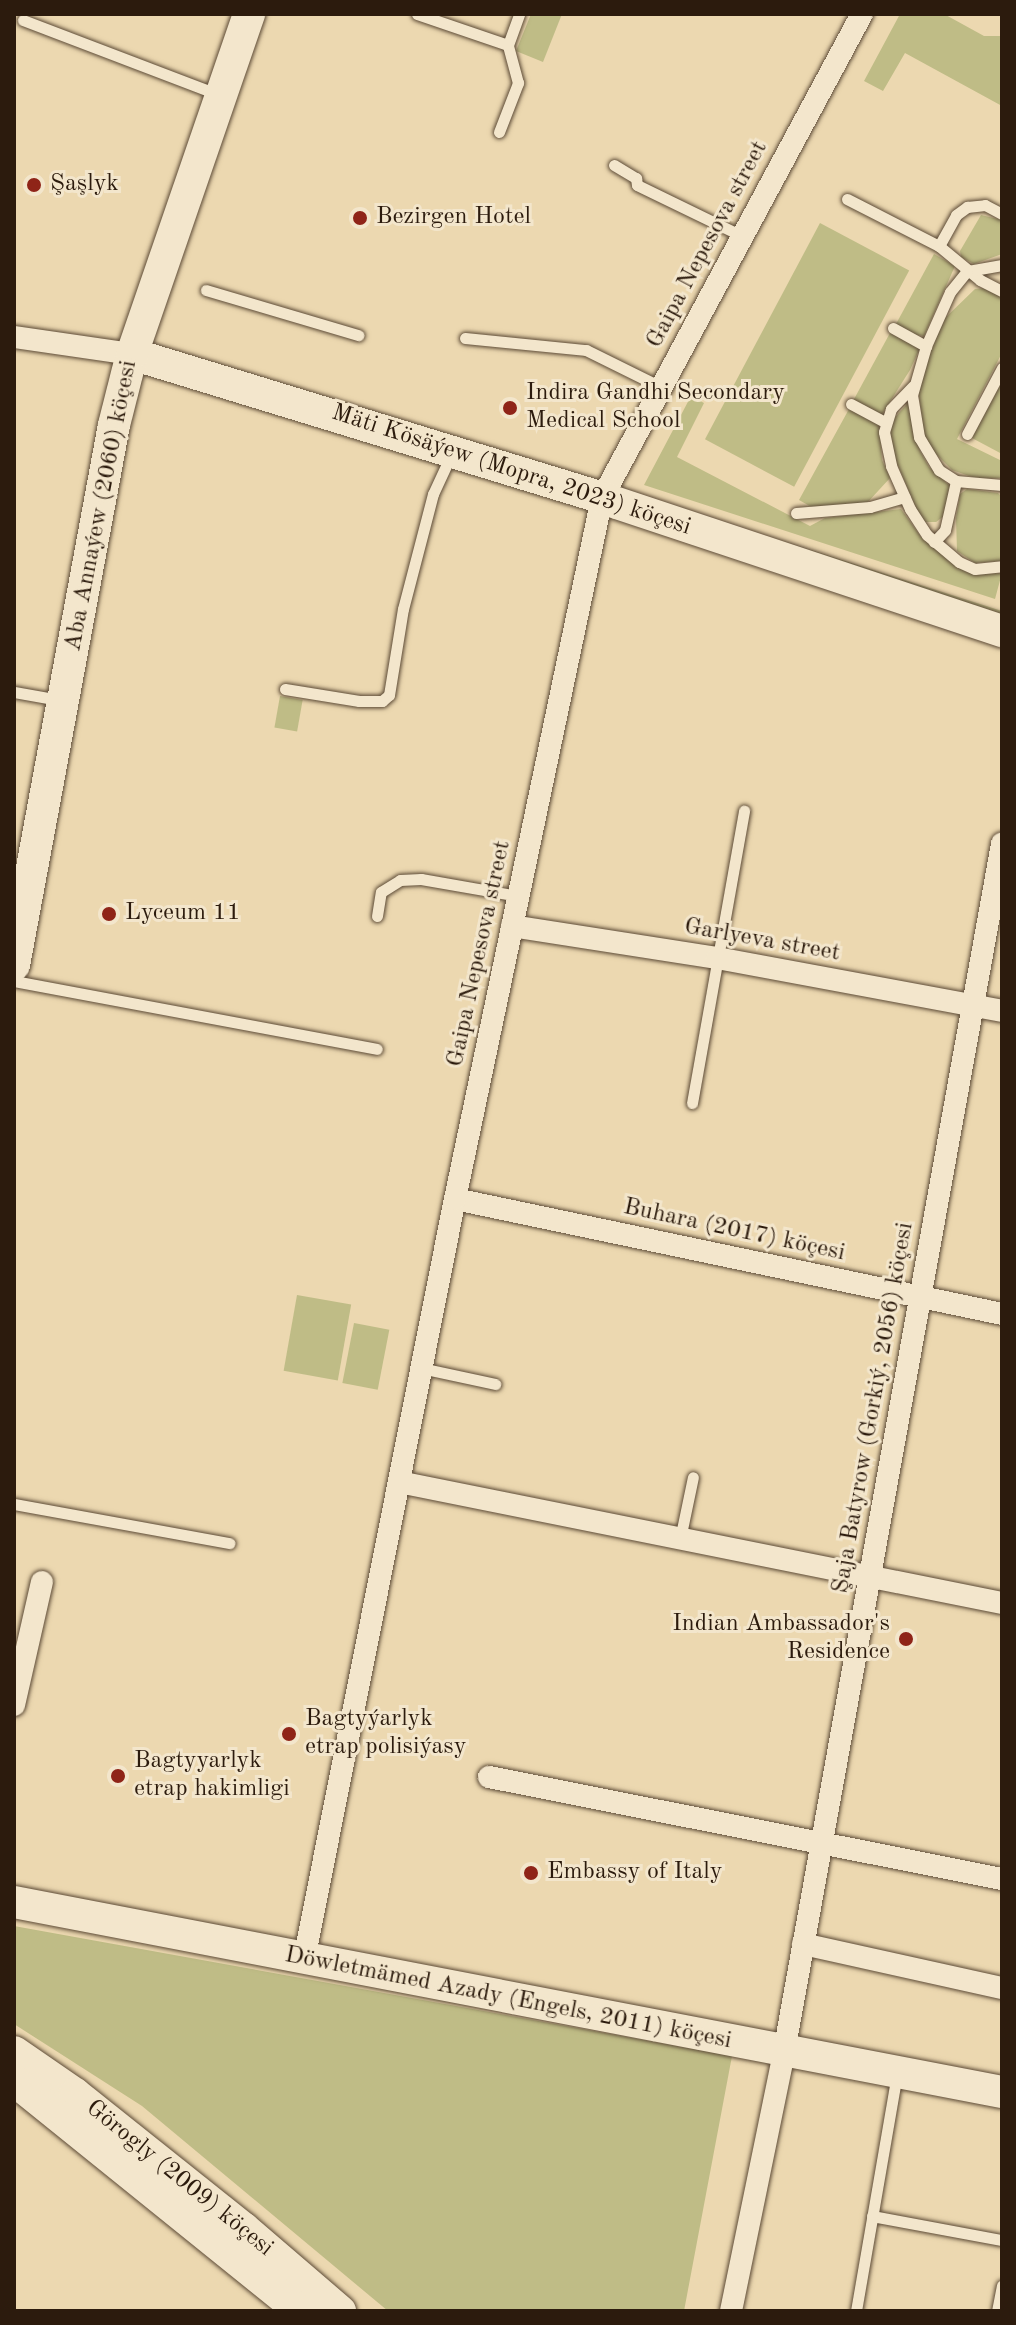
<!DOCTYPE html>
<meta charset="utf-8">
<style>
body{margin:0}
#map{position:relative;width:1016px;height:2325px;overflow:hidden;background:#ecd8b0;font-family:"Old Standard TT",serif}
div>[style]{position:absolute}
.green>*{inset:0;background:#bfbc86;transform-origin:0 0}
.roads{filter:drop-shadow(0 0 2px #5c4a36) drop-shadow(0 0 2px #5c4a36)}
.lane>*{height:11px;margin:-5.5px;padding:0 5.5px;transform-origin:5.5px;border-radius:5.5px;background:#f3e6cc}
.street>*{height:22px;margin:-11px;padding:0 11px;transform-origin:11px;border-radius:11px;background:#f3e6cc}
.secondary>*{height:32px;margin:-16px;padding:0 16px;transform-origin:16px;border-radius:16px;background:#f3e6cc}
.dots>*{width:22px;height:22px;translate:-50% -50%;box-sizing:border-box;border:4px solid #f3e6cc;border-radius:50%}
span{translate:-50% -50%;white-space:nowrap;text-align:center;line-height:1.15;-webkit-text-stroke:6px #f3e6cc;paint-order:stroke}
.poi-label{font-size:24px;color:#2c1b0d}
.left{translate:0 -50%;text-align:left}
.right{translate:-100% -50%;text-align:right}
.street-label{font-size:24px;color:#2c1b0d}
.frame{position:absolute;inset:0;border:16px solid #2c1b0d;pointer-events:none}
</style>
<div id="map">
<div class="green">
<i style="clip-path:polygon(531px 14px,562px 14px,543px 62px,516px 51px)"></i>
<i style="clip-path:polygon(900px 14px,944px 14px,984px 36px,1002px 36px,1002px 106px,905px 53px,883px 91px,864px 81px)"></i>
<i style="clip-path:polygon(981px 215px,1002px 220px,1002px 254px,974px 264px,961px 257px,960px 251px)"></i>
<i style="left:820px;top:223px;width:101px;height:245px;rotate:28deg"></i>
<i style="clip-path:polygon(934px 254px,955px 266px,924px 336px,917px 335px,896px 324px)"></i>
<i style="clip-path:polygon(985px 288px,1002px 297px,1002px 353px,957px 439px,1002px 461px,1002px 478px,978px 479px,952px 470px,931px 449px,924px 434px,919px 395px,920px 378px,944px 319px,975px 289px)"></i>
<i style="clip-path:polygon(890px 333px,920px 348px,910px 370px,881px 416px,853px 401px)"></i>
<i style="clip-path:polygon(1002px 382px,1002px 454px,972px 438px)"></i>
<i style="clip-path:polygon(691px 396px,704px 403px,677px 457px,810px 526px,825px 518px,901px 509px,921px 537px,959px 568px,978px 574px,1002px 573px,995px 599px,644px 485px)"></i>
<i style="clip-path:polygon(908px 403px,920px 451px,929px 467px,950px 486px,944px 516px,936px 522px,925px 522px,917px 510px,890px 447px,889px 424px)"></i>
<i style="clip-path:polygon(849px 409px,879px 424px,882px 460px,890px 478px,867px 503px,815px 509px,799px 500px)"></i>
<i style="clip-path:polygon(967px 489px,998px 493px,1002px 497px,1001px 561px,975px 563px,957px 551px,956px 518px,960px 494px)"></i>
<i style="clip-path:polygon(641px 496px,1002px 611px,1002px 617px)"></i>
<i style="left:280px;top:696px;width:23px;height:32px;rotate:10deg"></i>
<i style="left:297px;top:1295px;width:55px;height:77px;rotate:10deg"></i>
<i style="left:354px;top:1323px;width:36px;height:61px;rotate:11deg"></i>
<i style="clip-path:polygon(14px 1926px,732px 2056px,684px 2311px,388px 2311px,142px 2106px,14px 2024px)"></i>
</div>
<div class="roads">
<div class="lane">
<i style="left:417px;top:14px;width:96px;rotate:18.8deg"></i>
<i style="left:23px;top:20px;width:208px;rotate:20.9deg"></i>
<i style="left:499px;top:132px;width:53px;rotate:-68.8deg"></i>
<i style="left:518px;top:83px;width:39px;rotate:-105deg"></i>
<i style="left:508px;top:45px;width:33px;rotate:-70deg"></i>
<i style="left:614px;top:165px;width:26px;rotate:31deg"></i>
<i style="left:636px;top:178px;width:7px;rotate:82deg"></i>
<i style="left:637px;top:185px;width:117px;rotate:25.9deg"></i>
<i style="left:847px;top:199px;width:103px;rotate:27.1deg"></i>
<i style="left:939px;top:246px;width:53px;rotate:39.7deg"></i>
<i style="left:980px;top:280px;width:25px;rotate:27deg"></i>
<i style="left:939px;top:246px;width:35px;rotate:-61deg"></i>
<i style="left:956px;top:215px;width:14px;rotate:-36deg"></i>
<i style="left:967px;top:207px;width:18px;rotate:-6deg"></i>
<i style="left:985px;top:205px;width:19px;rotate:28deg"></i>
<i style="left:1002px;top:265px;width:36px;rotate:170deg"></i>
<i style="left:967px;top:271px;width:27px;rotate:129deg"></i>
<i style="left:950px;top:292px;width:59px;rotate:114deg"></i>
<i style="left:926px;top:346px;width:51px;rotate:105.9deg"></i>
<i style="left:912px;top:395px;width:43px;rotate:80.5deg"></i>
<i style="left:919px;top:437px;width:39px;rotate:59deg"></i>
<i style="left:939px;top:470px;width:20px;rotate:33deg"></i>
<i style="left:956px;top:481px;width:46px;rotate:5deg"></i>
<i style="left:206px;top:290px;width:159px;rotate:16.5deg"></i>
<i style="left:893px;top:328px;width:38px;rotate:29deg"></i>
<i style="left:465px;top:338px;width:122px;rotate:5.7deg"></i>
<i style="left:586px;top:350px;width:84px;rotate:26.3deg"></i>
<i style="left:913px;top:386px;width:32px;rotate:134deg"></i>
<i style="left:891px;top:409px;width:24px;rotate:107deg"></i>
<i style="left:884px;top:432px;width:35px;rotate:78deg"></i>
<i style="left:891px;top:466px;width:47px;rotate:66.2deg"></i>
<i style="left:910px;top:509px;width:31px;rotate:57deg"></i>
<i style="left:927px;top:535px;width:42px;rotate:40.2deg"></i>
<i style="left:959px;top:562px;width:17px;rotate:24deg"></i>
<i style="left:975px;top:569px;width:27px;rotate:-6deg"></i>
<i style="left:851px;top:404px;width:38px;rotate:28deg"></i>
<i style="left:967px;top:434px;width:75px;rotate:-62.1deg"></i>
<i style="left:796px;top:513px;width:74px;rotate:-4.6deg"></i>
<i style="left:870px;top:507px;width:36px;rotate:-16deg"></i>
<i style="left:934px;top:542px;width:16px;rotate:-47deg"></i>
<i style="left:945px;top:530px;width:50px;rotate:-77.3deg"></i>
<i style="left:285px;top:689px;width:75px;rotate:9.2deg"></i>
<i style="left:359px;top:701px;width:23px"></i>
<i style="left:382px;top:701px;width:9px;rotate:-41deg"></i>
<i style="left:389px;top:695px;width:87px;rotate:-80.8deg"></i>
<i style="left:403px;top:609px;width:119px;rotate:-75.4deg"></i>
<i style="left:433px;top:494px;width:43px;rotate:-65.2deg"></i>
<i style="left:14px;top:692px;width:46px;rotate:10.1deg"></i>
<i style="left:377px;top:916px;width:24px;rotate:-81deg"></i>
<i style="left:381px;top:892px;width:22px;rotate:-32deg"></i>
<i style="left:400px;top:880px;width:21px;rotate:-3deg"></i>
<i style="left:421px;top:879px;width:98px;rotate:9.9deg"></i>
<i style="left:14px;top:981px;width:369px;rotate:10.6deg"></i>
<i style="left:692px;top:1103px;width:297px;rotate:-79.9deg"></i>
<i style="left:421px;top:1368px;width:76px;rotate:12.2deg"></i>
<i style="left:14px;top:1504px;width:219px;rotate:10.3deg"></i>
<i style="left:680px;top:1539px;width:63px;rotate:-78.2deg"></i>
<i style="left:872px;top:2216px;width:132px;rotate:10.5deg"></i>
<i style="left:856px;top:2311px;width:242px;rotate:-80.2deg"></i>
<i style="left:997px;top:2311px;width:26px;rotate:-79deg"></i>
</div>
<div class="street">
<i style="left:14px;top:337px;width:119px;rotate:8.2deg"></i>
<i style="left:512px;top:926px;width:207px;rotate:8.9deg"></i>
<i style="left:717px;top:958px;width:290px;rotate:10.5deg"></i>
<i style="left:455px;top:1199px;width:559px;rotate:11.87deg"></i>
<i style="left:399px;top:1482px;width:615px;rotate:11.35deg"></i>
<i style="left:14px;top:1705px;width:126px;rotate:-77.2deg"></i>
<i style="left:489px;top:1777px;width:523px;rotate:11.25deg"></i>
<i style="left:803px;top:1944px;width:204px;rotate:12.5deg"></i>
<i style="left:304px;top:1960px;width:776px;rotate:-78.78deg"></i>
<i style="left:455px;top:1199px;width:716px;rotate:-78.16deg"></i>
<i style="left:602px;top:498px;width:549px;rotate:-61.76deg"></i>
<i style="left:731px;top:2311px;width:264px;rotate:-78.4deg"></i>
<i style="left:784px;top:2052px;width:1228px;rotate:-79.77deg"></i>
</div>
<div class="secondary">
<i style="left:132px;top:354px;width:492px;rotate:17deg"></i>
<i style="left:602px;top:498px;width:422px;rotate:18.4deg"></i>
<i style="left:14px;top:965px;width:549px;rotate:-79.51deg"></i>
<i style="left:114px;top:425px;width:73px;rotate:-75.8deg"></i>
<i style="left:132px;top:354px;width:360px;rotate:-71deg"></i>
<i style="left:14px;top:1902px;width:1006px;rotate:10.89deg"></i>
<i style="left:14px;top:2052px;width:74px;rotate:34.5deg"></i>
<i style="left:75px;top:2094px;width:215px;rotate:38.6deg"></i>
<i style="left:243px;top:2228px;width:128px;rotate:40.6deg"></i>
<i style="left:14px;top:2080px;width:368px;rotate:38.9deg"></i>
</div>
</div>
<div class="dots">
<i style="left:34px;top:185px;background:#8f2418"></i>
<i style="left:360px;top:218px;background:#8f2418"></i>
<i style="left:510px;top:408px;background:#8f2418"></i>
<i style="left:109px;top:914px;background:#8f2418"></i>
<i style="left:906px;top:1639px;background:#8f2418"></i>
<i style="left:289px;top:1734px;background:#8f2418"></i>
<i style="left:118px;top:1776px;background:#8f2418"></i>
<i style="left:531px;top:1873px;background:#8f2418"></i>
</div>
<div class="poi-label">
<span class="left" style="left:50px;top:185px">Şaşlyk</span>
<span class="left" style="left:376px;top:218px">Bezirgen Hotel</span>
<span class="left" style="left:526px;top:408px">Indira Gandhi Secondary<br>Medical School</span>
<span class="left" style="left:125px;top:914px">Lyceum 11</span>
<span class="right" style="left:890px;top:1639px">Indian Ambassador's<br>Residence</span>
<span class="left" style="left:305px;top:1734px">Bagtyýarlyk<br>etrap polisiýasy</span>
<span class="left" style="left:134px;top:1776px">Bagtyyarlyk<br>etrap hakimligi</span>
<span class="left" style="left:547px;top:1873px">Embassy of Italy</span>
</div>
<div class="street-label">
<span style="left:708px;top:245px;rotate:-62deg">Gaipa Nepesova street</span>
<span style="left:511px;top:471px;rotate:18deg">Mäti Kösäýew (Mopra, 2023) köçesi</span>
<span style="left:102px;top:506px;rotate:-79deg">Aba Annaýew (2060) köçesi</span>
<span style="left:762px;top:941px;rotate:10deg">Garlyeva street</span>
<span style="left:480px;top:954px;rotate:-78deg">Gaipa Nepesova street</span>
<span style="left:734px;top:1231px;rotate:12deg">Buhara (2017) köçesi</span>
<span style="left:874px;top:1408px;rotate:-80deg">Şaja Batyrow (Gorkiý, 2056) köçesi</span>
<span style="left:508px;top:1999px;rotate:11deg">Döwletmämed Azady (Engels, 2011) köçesi</span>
<span style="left:179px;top:2179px;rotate:39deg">Görogly (2009) köçesi</span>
</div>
<div class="frame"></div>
</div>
